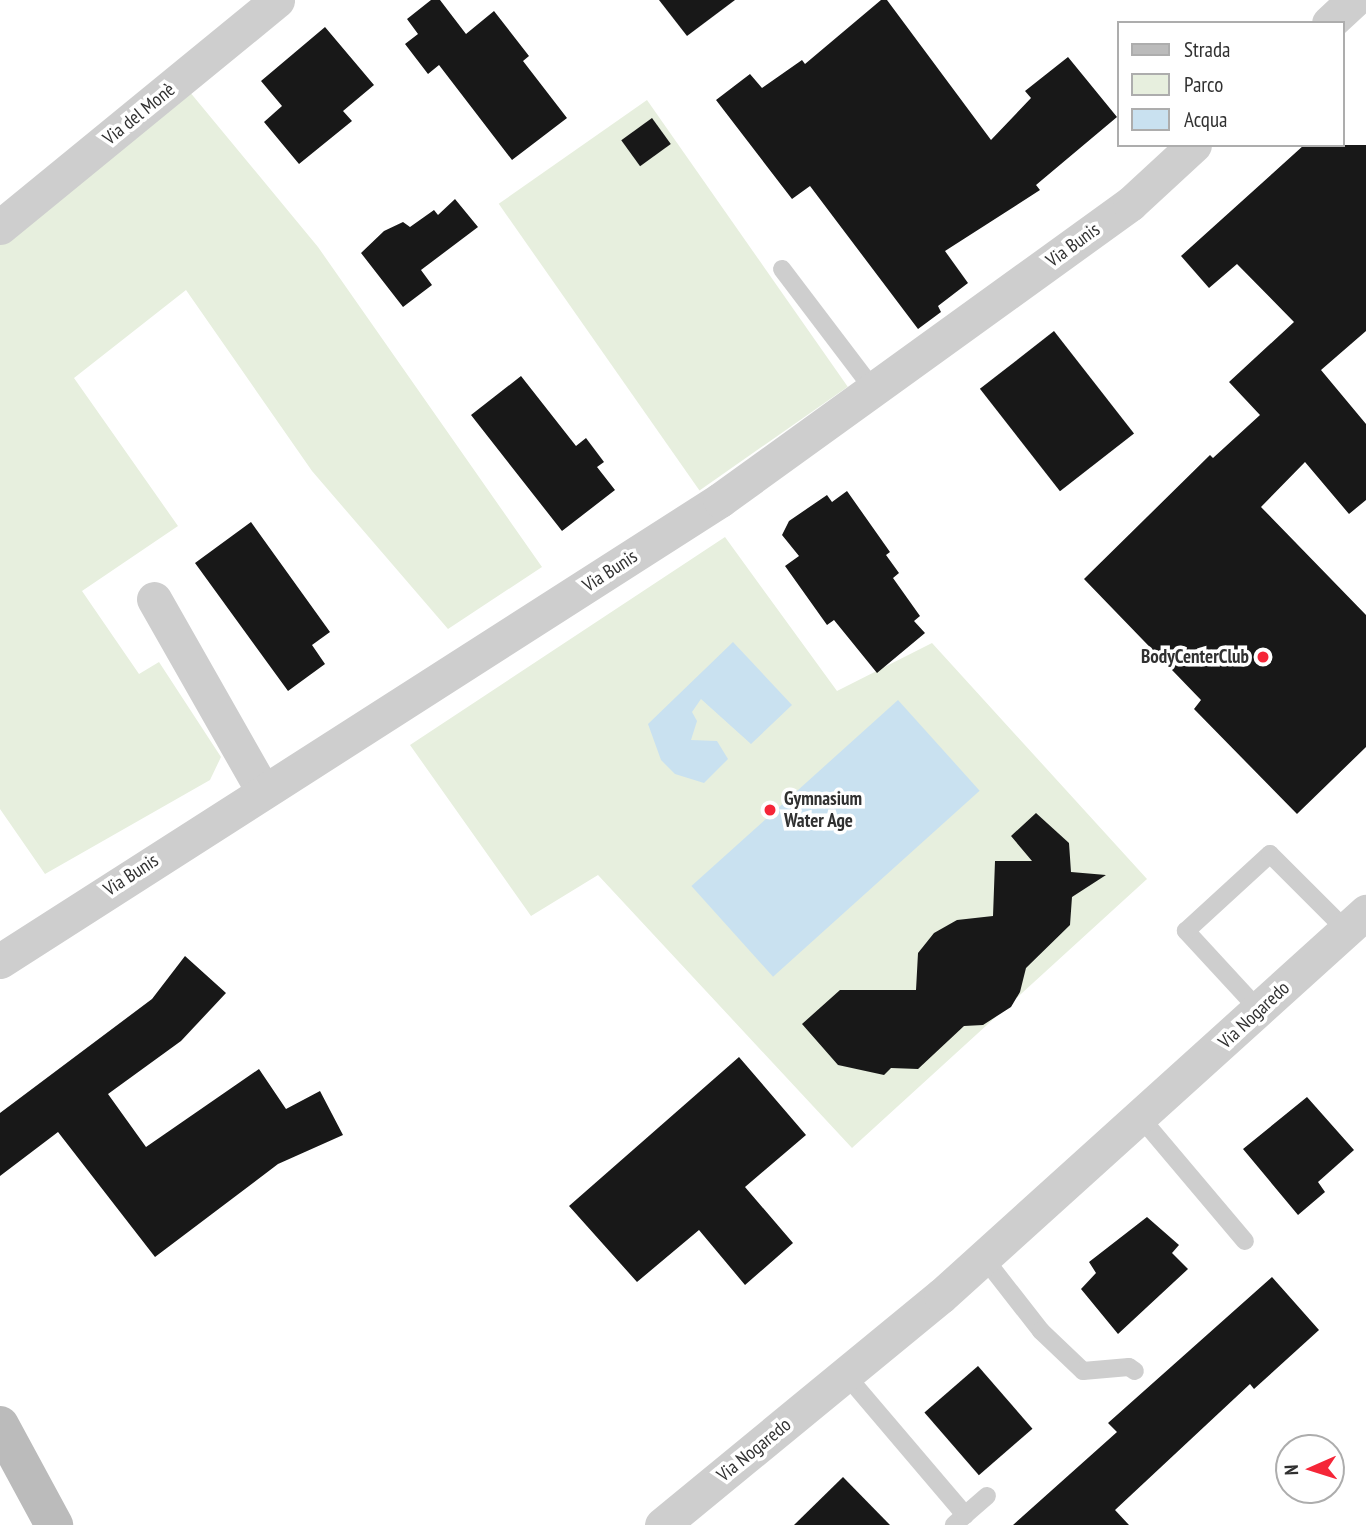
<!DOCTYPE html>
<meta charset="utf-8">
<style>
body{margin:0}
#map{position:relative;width:1366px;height:1525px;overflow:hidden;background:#fff;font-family:"PT Sans Narrow",sans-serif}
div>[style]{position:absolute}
.green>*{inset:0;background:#e7efde;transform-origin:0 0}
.water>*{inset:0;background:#c9e1f0;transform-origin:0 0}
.building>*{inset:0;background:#181818;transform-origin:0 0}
.lane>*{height:18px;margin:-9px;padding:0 9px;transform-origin:9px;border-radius:9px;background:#cecece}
.street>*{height:35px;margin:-17.5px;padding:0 17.5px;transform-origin:17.5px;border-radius:17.5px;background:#cecece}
.secondary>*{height:38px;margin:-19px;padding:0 19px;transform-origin:19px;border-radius:19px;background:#bbb}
.dots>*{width:19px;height:19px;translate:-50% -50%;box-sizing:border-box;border:4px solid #fff;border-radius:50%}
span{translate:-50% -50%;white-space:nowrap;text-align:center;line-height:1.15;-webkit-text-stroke:7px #fff;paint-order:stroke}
.street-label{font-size:19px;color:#313131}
.poi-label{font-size:19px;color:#313131;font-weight:700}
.right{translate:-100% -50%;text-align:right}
.left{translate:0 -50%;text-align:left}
.legend{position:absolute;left:1117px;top:21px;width:228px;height:126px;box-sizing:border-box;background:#fff;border:2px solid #adadad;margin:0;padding:9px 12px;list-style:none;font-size:21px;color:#313131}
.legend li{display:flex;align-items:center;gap:14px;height:35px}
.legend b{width:35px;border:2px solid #adadad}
.north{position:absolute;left:1275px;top:1434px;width:70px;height:70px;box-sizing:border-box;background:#fff;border:2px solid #adadad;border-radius:50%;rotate:267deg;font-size:19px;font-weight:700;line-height:28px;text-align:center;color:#313131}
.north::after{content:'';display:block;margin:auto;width:24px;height:32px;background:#f52638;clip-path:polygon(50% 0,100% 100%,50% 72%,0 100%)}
</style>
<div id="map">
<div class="green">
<i style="clip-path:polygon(189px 91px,318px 247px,542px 567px,448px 629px,312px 471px,186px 290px,74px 378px,178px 526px,82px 591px,139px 674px,159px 662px,221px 757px,210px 780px,45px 874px,0 809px,0 243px)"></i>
<i style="left:647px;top:100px;width:350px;height:181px;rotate:55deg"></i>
<i style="clip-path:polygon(725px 537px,837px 691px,932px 643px,1147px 879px,852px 1148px,598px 875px,531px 916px,410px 745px)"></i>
</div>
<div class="water">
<i style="clip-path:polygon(733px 642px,792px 705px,751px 744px,701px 699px,692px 712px,697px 721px,691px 740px,717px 741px,728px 759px,704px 783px,675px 774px,661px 760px,648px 724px)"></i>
<i style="left:898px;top:700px;width:122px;height:278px;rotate:48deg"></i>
</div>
<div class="building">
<i style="clip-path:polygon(431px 0,440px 0,466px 34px,494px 11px,529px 56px,523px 61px,567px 118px,512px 160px,439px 65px,428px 74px,405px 44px,418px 34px,407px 19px)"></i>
<i style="clip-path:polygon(659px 0,735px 0,687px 36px)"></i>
<i style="clip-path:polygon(881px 0,887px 0,991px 140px,1031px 98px,1025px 91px,1068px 57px,1117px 117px,1036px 185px,1040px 190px,945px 251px,968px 283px,938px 306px,941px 312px,918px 329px,810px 186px,792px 199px,716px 100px,750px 74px,762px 88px,802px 60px,805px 64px)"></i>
<i style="clip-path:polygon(325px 27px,374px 85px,343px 111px,352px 121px,299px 164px,264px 122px,282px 106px,261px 81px)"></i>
<i style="left:652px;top:118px;width:32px;height:38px;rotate:54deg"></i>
<i style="clip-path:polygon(1304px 145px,1366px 145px,1366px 331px,1321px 370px,1366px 424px,1366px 500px,1349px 514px,1305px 462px,1261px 507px,1366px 615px,1366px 747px,1297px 814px,1194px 709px,1201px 700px,1084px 579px,1210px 455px,1213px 458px,1260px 415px,1229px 382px,1294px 322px,1237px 264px,1209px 288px,1181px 256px)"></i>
<i style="clip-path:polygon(455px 199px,478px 227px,421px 270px,432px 285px,403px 307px,361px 253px,384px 231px,403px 222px,410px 227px,434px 210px,438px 215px)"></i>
<i style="left:1054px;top:331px;width:130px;height:94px;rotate:52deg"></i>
<i style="clip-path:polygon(521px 376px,576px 446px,586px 438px,604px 462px,597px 467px,615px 490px,562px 531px,471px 415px)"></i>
<i style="clip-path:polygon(847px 491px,890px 552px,886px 555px,899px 573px,893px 578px,920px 616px,914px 621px,925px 633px,877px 673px,834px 620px,827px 625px,785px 566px,799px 556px,782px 535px,789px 521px,827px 495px,832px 502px)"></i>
<i style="clip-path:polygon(251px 522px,330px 632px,312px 645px,325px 664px,288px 691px,195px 563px)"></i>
<i style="clip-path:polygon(1036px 813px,1069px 843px,1071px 872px,1106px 875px,1072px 897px,1070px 925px,1026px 968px,1020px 992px,1011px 1007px,983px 1025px,964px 1026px,918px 1069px,891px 1068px,884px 1075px,838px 1065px,802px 1024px,840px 990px,916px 990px,918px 953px,934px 933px,957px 920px,993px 916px,995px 861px,1032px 861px,1011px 836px)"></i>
<i style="clip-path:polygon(185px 956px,226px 993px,181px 1041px,108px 1094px,146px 1147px,259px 1069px,286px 1109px,320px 1091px,343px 1135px,278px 1164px,155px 1257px,58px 1132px,0 1176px,0 1113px,152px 999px)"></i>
<i style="clip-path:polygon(739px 1057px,806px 1135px,745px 1187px,793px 1243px,745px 1285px,699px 1230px,637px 1282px,569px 1206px)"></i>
<i style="clip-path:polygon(1307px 1097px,1354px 1150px,1318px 1182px,1325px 1192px,1298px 1215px,1243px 1149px)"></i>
<i style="clip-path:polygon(1147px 1217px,1179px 1245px,1172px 1253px,1188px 1269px,1118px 1334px,1081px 1289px,1096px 1273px,1089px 1262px)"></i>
<i style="clip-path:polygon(1272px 1277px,1319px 1330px,1254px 1389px,1250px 1384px,1115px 1510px,1129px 1525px,1013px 1525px,1117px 1432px,1108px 1423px)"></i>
<i style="left:978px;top:1366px;width:83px;height:71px;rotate:49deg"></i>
<i style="clip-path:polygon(843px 1477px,890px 1525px,794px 1525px)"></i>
</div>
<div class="lane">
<i style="left:782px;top:269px;width:151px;rotate:52.8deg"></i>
<i style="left:1259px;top:1010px;width:108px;rotate:-132.7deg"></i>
<i style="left:1186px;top:931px;width:114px;rotate:-42.5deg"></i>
<i style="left:1270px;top:854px;width:107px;rotate:45deg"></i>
<i style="left:1141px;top:1118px;width:161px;rotate:49.8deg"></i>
<i style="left:984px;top:1258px;width:93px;rotate:52deg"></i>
<i style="left:1041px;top:1331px;width:58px;rotate:43.6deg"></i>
<i style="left:1083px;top:1371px;width:46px;rotate:-5deg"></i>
<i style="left:1129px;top:1367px;width:7px;rotate:34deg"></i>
<i style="left:846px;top:1375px;width:184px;rotate:49.6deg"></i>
<i style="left:965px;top:1515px;width:15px;rotate:138deg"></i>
<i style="left:965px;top:1515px;width:29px;rotate:-41deg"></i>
</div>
<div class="street">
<i style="left:1329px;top:23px;width:34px;rotate:-43deg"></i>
<i style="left:0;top:227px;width:358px;rotate:-39.3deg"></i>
<i style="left:154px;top:599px;width:221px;rotate:60.4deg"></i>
<i style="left:0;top:961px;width:855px;rotate:-32.63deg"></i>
<i style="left:720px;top:500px;width:506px;rotate:-35.83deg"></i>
<i style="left:1130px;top:204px;width:87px;rotate:-42.7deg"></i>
<i style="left:662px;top:1525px;width:361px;rotate:-39.4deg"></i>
<i style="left:941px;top:1296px;width:573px;rotate:-42.1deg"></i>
</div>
<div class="secondary">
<i style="left:0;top:1425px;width:114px;rotate:61.6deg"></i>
</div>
<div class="dots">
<i style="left:1263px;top:657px;background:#f52638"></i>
<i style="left:770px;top:810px;background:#f52638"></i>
</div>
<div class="street-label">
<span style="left:139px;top:114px;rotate:-39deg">Via del Monè</span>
<span style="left:1073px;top:245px;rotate:-36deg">Via Bunis</span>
<span style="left:610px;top:571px;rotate:-33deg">Via Bunis</span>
<span style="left:131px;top:875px;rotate:-33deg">Via Bunis</span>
<span style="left:1254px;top:1015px;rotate:-43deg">Via Nogaredo</span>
<span style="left:754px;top:1450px;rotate:-39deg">Via Nogaredo</span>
</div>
<div class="poi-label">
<span class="right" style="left:1249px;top:657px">BodyCenterClub</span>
<span class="left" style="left:784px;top:810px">Gymnasium<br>Water Age</span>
</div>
<ul class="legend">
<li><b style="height:9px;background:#bbb"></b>Strada</li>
<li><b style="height:19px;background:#e7efde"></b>Parco</li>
<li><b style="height:19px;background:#c9e1f0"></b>Acqua</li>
</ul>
<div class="north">N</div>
</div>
